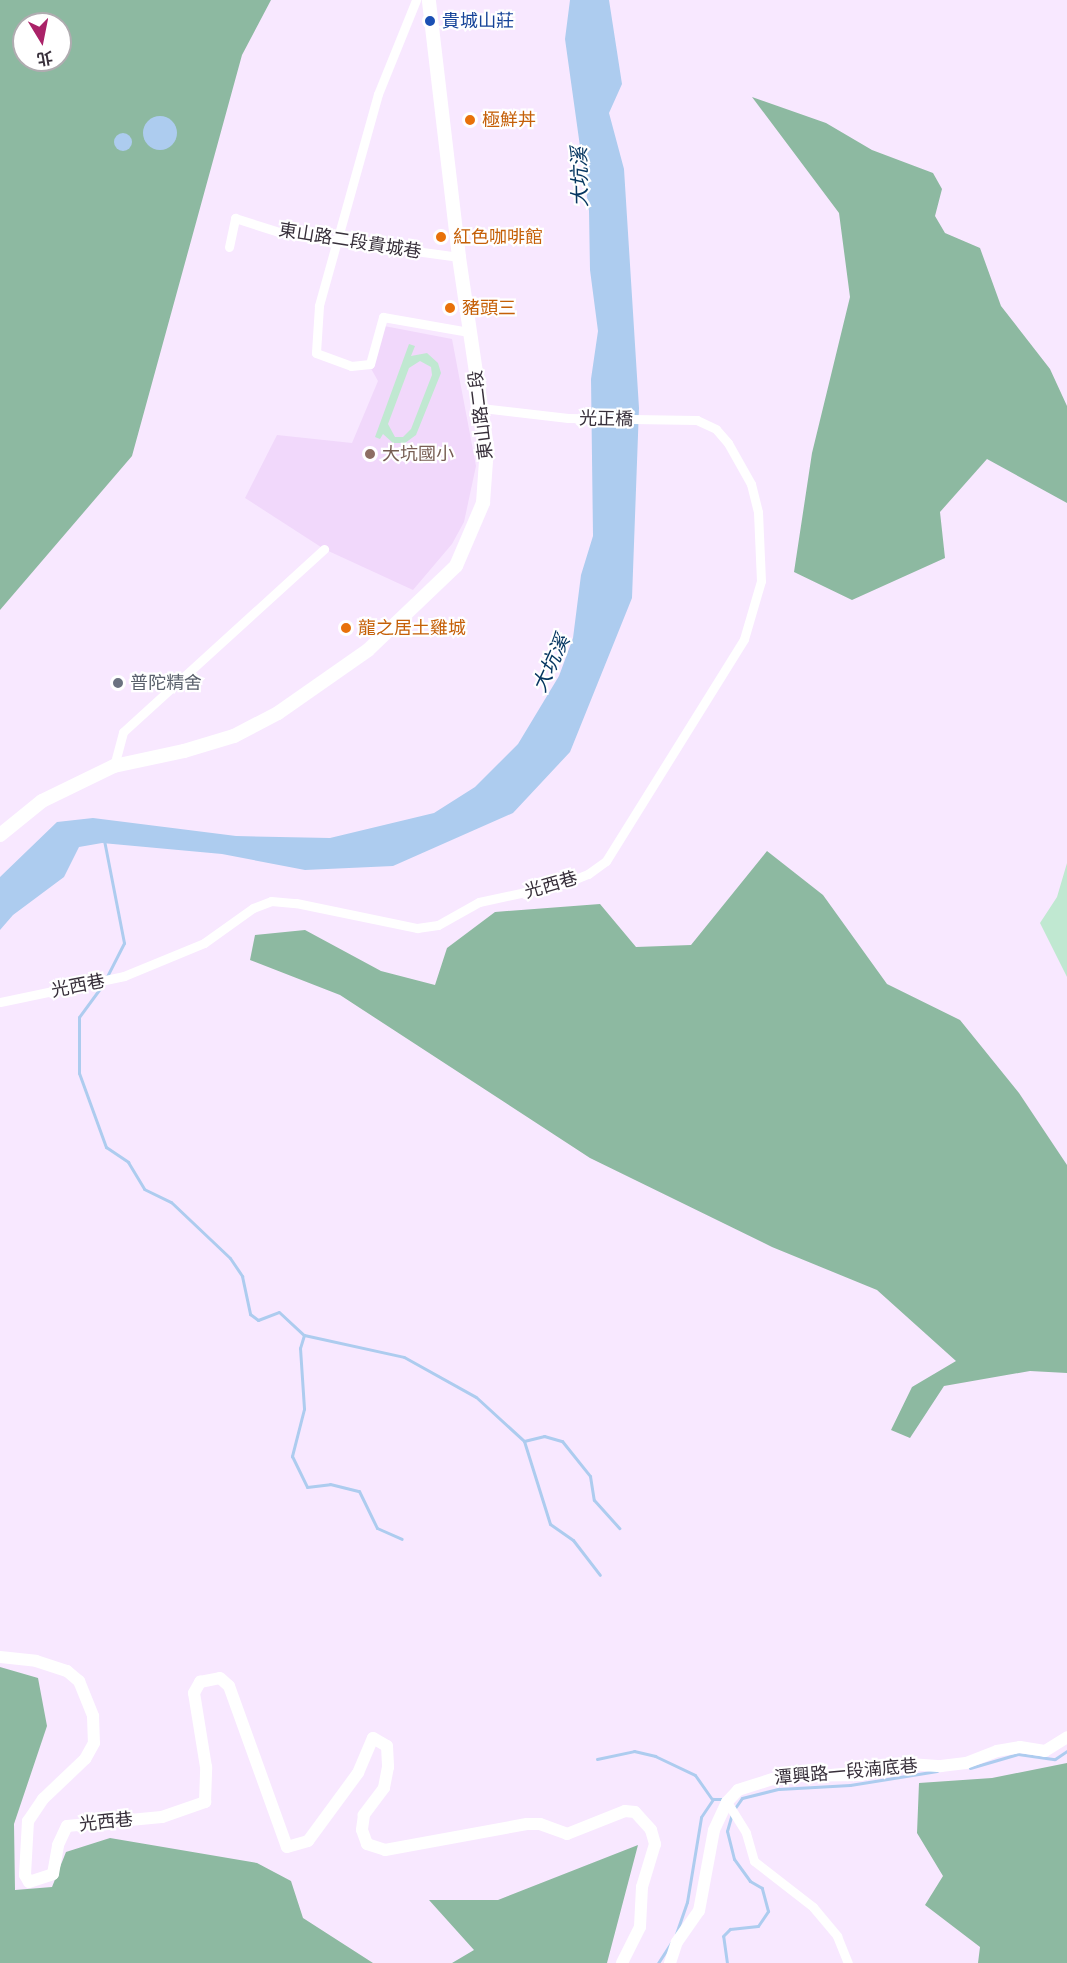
<!DOCTYPE html>
<meta charset="utf-8">
<style>
body{margin:0}
#map{position:relative;width:1067px;height:1963px;overflow:hidden;background:#f8e8ff;font-family:"Varela Round","Noto Sans TC",sans-serif}
div>[style]{position:absolute}
.built>*{inset:0;background:#f1d8fb}
.green>*{inset:0;background:#c0e8d1}
.forest>*{inset:0;background:#8db9a1}
.water>*{inset:0;background:#adccef}
.round{border-radius:50%}
.stream>*{height:3px;margin:-1.5px;padding:0 1.5px;transform-origin:1.5px;border-radius:1.5px;background:#adccef}
.minor>*{height:9px;margin:-4.5px;padding:0 4.5px;transform-origin:4.5px;border-radius:4.5px;background:#fff}
.tertiary>*{height:12px;margin:-6px;padding:0 6px;transform-origin:6px;border-radius:6px;background:#fff}
.secondary>*{height:14px;margin:-7px;padding:0 7px;transform-origin:7px;border-radius:7px;background:#fff}
.dots>*{width:16px;height:16px;translate:-50% -50%;box-sizing:border-box;border:3px solid #fff;border-radius:50%}
span{translate:-50% -50%;white-space:nowrap;text-align:center;line-height:1.15;-webkit-text-stroke:4.5px #fff;paint-order:stroke}
.transit-label{font-size:18px;color:#164399}
.left{translate:0 -50%;text-align:left}
.food-label{font-size:18px;color:#c56008}
.street-label{font-size:18px;color:#372f3a}
.education-label{font-size:18px;color:#785e54}
.worship-label{font-size:18px;color:#5b616d}
.water-label{font-size:20px;color:#063661;font-style:italic}
.north{position:absolute;left:12px;top:12px;width:60px;height:60px;box-sizing:border-box;background:#fff;border:2px solid #afacb0;border-radius:50%;rotate:170deg;font-size:16px;font-weight:700;line-height:24px;text-align:center;color:#372f3a}
.north::after{content:'';display:block;margin:auto;width:21px;height:27px;background:#aa2268;clip-path:polygon(50% 0,100% 100%,50% 72%,0 100%)}
</style>
<div id="map">
<div class="built">
<i style="clip-path:polygon(379px 325px,452px 339px,476px 466px,464px 522px,452px 544px,413px 590px,324px 549px,245px 498px,277px 435px,352px 443px,378px 381px,369px 365px)"></i>
</div>
<div class="green">
<i style="clip-path:polygon(evenodd,409px 344px,415px 346px,411px 356px,427px 353px,438px 363px,441px 373px,416px 435px,405px 443px,393px 443px,383px 434px,380px 439px,375px 437px,409px 344px,420px 361px,431px 367px,432px 375px,411px 429px,403px 437px,395px 437px,388px 424px,409px 368px,420px 361px)"></i>
<i style="clip-path:polygon(1067px 863px,1067px 977px,1040px 923px,1057px 897px)"></i>
</div>
<div class="forest">
<i style="clip-path:polygon(evenodd,0 0,271px 0,242px 55px,132px 456px,0 610px,0 0,24px 24px,60px 24px,60px 60px,24px 60px,24px 24px)"></i>
<i style="clip-path:polygon(752px 97px,826px 123px,872px 150px,933px 173px,942px 189px,935px 216px,945px 233px,980px 248px,1001px 306px,1050px 369px,1067px 406px,1067px 503px,987px 459px,940px 512px,945px 558px,852px 600px,794px 572px,812px 453px,850px 297px,839px 213px)"></i>
<i style="clip-path:polygon(767px 851px,823px 895px,887px 984px,960px 1020px,1019px 1093px,1067px 1165px,1067px 1373px,1030px 1371px,944px 1386px,910px 1438px,891px 1430px,912px 1387px,956px 1361px,877px 1290px,772px 1247px,590px 1158px,340px 995px,250px 960px,255px 935px,305px 930px,381px 971px,435px 985px,447px 948px,495px 912px,600px 904px,636px 947px,691px 945px)"></i>
<i style="clip-path:polygon(0 1667px,38px 1678px,47px 1726px,14px 1824px,15px 1890px,52px 1887px,66px 1852px,110px 1838px,257px 1863px,291px 1881px,303px 1918px,373px 1963px,0 1963px)"></i>
<i style="clip-path:polygon(1067px 1763px,1067px 1963px,978px 1963px,980px 1947px,925px 1905px,943px 1876px,917px 1833px,919px 1783px,992px 1778px)"></i>
<i style="clip-path:polygon(638px 1845px,607px 1963px,452px 1963px,474px 1950px,429px 1900px,498px 1900px)"></i>
</div>
<div class="water">
<i style="clip-path:polygon(570px 0,609px 0,622px 84px,609px 113px,624px 169px,639px 408px,632px 598px,570px 752px,513px 813px,393px 866px,305px 870px,222px 854px,102px 843px,79px 847px,64px 877px,13px 915px,0 930px,0 877px,57px 822px,93px 818px,236px 836px,330px 838px,434px 813px,475px 787px,518px 744px,559px 676px,573px 638px,581px 575px,593px 536px,591px 379px,598px 331px,590px 270px,589px 211px,565px 39px)"></i>
<i class="round" style="left:143px;top:116px;width:34px;height:34px"></i>
<i class="round" style="left:114px;top:133px;width:18px;height:18px"></i>
</div>
<div class="stream">
<i style="left:104px;top:840px;width:105px;rotate:79deg"></i>
<i style="left:124px;top:943px;width:38px;rotate:117deg"></i>
<i style="left:104px;top:983px;width:42px;rotate:126.3deg"></i>
<i style="left:79px;top:1017px;width:56px;rotate:90deg"></i>
<i style="left:79px;top:1073px;width:79px;rotate:70deg"></i>
<i style="left:106px;top:1147px;width:27px;rotate:34deg"></i>
<i style="left:128px;top:1162px;width:31px;rotate:59deg"></i>
<i style="left:144px;top:1189px;width:30px;rotate:26deg"></i>
<i style="left:171px;top:1202px;width:81px;rotate:43.5deg"></i>
<i style="left:230px;top:1258px;width:22px;rotate:56deg"></i>
<i style="left:242px;top:1276px;width:39px;rotate:78deg"></i>
<i style="left:250px;top:1314px;width:10px;rotate:37deg"></i>
<i style="left:258px;top:1320px;width:22px;rotate:-21deg"></i>
<i style="left:279px;top:1312px;width:34px;rotate:43deg"></i>
<i style="left:304px;top:1335px;width:102px;rotate:12.4deg"></i>
<i style="left:404px;top:1357px;width:82px;rotate:29.1deg"></i>
<i style="left:476px;top:1397px;width:65px;rotate:42.5deg"></i>
<i style="left:524px;top:1441px;width:87px;rotate:72.6deg"></i>
<i style="left:550px;top:1524px;width:28px;rotate:35deg"></i>
<i style="left:573px;top:1540px;width:44px;rotate:52.4deg"></i>
<i style="left:304px;top:1335px;width:14px;rotate:107deg"></i>
<i style="left:300px;top:1348px;width:61px;rotate:86.2deg"></i>
<i style="left:304px;top:1409px;width:49px;rotate:104.3deg"></i>
<i style="left:292px;top:1456px;width:34px;rotate:64deg"></i>
<i style="left:307px;top:1487px;width:23px;rotate:-7deg"></i>
<i style="left:330px;top:1484px;width:30px;rotate:14deg"></i>
<i style="left:359px;top:1491px;width:41px;rotate:64.1deg"></i>
<i style="left:377px;top:1528px;width:27px;rotate:24deg"></i>
<i style="left:524px;top:1441px;width:21px;rotate:-14deg"></i>
<i style="left:544px;top:1436px;width:19px;rotate:16deg"></i>
<i style="left:562px;top:1441px;width:45px;rotate:51.3deg"></i>
<i style="left:590px;top:1476px;width:24px;rotate:81deg"></i>
<i style="left:594px;top:1500px;width:38px;rotate:48deg"></i>
<i style="left:597px;top:1759px;width:38px;rotate:-12deg"></i>
<i style="left:634px;top:1751px;width:22px;rotate:13deg"></i>
<i style="left:655px;top:1756px;width:44px;rotate:25.4deg"></i>
<i style="left:695px;top:1775px;width:29px;rotate:55deg"></i>
<i style="left:970px;top:1768px;width:50px;rotate:-16.3deg"></i>
<i style="left:1018px;top:1754px;width:37px;rotate:8deg"></i>
<i style="left:1055px;top:1759px;width:14px;rotate:-34deg"></i>
<i style="left:735px;top:1808px;width:12px;rotate:-55deg"></i>
<i style="left:742px;top:1798px;width:38px;rotate:-14deg"></i>
<i style="left:779px;top:1789px;width:71px;rotate:-3.2deg"></i>
<i style="left:850px;top:1785px;width:88px;rotate:-9.1deg"></i>
<i style="left:676px;top:1934px;width:34px;rotate:-71deg"></i>
<i style="left:687px;top:1902px;width:86px;rotate:-80.6deg"></i>
<i style="left:701px;top:1817px;width:22px;rotate:-56deg"></i>
<i style="left:713px;top:1799px;width:10px"></i>
<i style="left:658px;top:1963px;width:24px;rotate:-57deg"></i>
<i style="left:727px;top:1963px;width:27px;rotate:-98deg"></i>
<i style="left:723px;top:1936px;width:10px;rotate:-45deg"></i>
<i style="left:730px;top:1929px;width:28px;rotate:-6deg"></i>
<i style="left:758px;top:1926px;width:18px;rotate:-56deg"></i>
<i style="left:768px;top:1911px;width:24px;rotate:-105deg"></i>
<i style="left:762px;top:1888px;width:14px;rotate:-150deg"></i>
<i style="left:750px;top:1881px;width:27px;rotate:-126deg"></i>
<i style="left:734px;top:1859px;width:29px;rotate:-104deg"></i>
<i style="left:727px;top:1831px;width:18px;rotate:-74deg"></i>
</div>
<div class="minor">
<i style="left:416px;top:0;width:101px;rotate:112deg"></i>
<i style="left:378px;top:94px;width:220px;rotate:105.6deg"></i>
<i style="left:319px;top:306px;width:47px;rotate:93.7deg"></i>
<i style="left:316px;top:353px;width:37px;rotate:20deg"></i>
<i style="left:351px;top:366px;width:19px;rotate:-6deg"></i>
<i style="left:370px;top:364px;width:49px;rotate:-74.5deg"></i>
<i style="left:383px;top:317px;width:87px;rotate:9.9deg"></i>
<i style="left:229px;top:247px;width:30px;rotate:-78deg"></i>
<i style="left:235px;top:218px;width:49px;rotate:17.7deg"></i>
<i style="left:282px;top:233px;width:179px;rotate:7.7deg"></i>
<i style="left:114px;top:766px;width:35px;rotate:-75deg"></i>
<i style="left:123px;top:732px;width:272px;rotate:-42.3deg"></i>
<i style="left:0;top:1002px;width:127px;rotate:-11.8deg"></i>
<i style="left:124px;top:976px;width:87px;rotate:-22.4deg"></i>
<i style="left:204px;top:943px;width:60px;rotate:-35.5deg"></i>
<i style="left:253px;top:908px;width:19px;rotate:-21deg"></i>
<i style="left:271px;top:901px;width:25px;rotate:5deg"></i>
<i style="left:296px;top:903px;width:124px;rotate:11.7deg"></i>
<i style="left:417px;top:928px;width:21px;rotate:-8deg"></i>
<i style="left:438px;top:925px;width:47px;rotate:-29.3deg"></i>
<i style="left:479px;top:902px;width:86px;rotate:-12.1deg"></i>
<i style="left:563px;top:884px;width:27px;rotate:-22deg"></i>
<i style="left:588px;top:874px;width:22px;rotate:-36deg"></i>
<i style="left:606px;top:861px;width:261px;rotate:-58.1deg"></i>
<i style="left:744px;top:639px;width:60px;rotate:-73.7deg"></i>
<i style="left:761px;top:581px;width:69px;rotate:-92.5deg"></i>
<i style="left:758px;top:512px;width:29px;rotate:-104deg"></i>
<i style="left:751px;top:484px;width:47px;rotate:-119.3deg"></i>
<i style="left:728px;top:443px;width:18px;rotate:-131deg"></i>
<i style="left:716px;top:429px;width:21px;rotate:-155deg"></i>
<i style="left:697px;top:420px;width:129px;rotate:-179.1deg"></i>
<i style="left:568px;top:418px;width:88px;rotate:-173.4deg"></i>
<i style="left:727px;top:1802px;width:36px;rotate:58deg"></i>
<i style="left:746px;top:1833px;width:29px;rotate:74deg"></i>
<i style="left:754px;top:1861px;width:75px;rotate:37.9deg"></i>
<i style="left:813px;top:1907px;width:38px;rotate:50deg"></i>
<i style="left:837px;top:1936px;width:29px;rotate:68deg"></i>
</div>
<div class="tertiary">
<i style="left:0;top:1657px;width:36px;rotate:6deg"></i>
<i style="left:36px;top:1661px;width:33px;rotate:18deg"></i>
<i style="left:67px;top:1671px;width:16px;rotate:40deg"></i>
<i style="left:79px;top:1681px;width:38px;rotate:68deg"></i>
<i style="left:93px;top:1716px;width:27px;rotate:88deg"></i>
<i style="left:94px;top:1743px;width:18px;rotate:119deg"></i>
<i style="left:85px;top:1759px;width:58px;rotate:136.4deg"></i>
<i style="left:43px;top:1799px;width:27px;rotate:124deg"></i>
<i style="left:28px;top:1821px;width:54px;rotate:93.2deg"></i>
<i style="left:25px;top:1875px;width:8px;rotate:60deg"></i>
<i style="left:29px;top:1882px;width:25px;rotate:-18deg"></i>
<i style="left:53px;top:1874px;width:29px;rotate:-80deg"></i>
<i style="left:58px;top:1845px;width:21px;rotate:-65deg"></i>
<i style="left:67px;top:1826px;width:95px;rotate:-5.4deg"></i>
<i style="left:162px;top:1817px;width:46px;rotate:-19.2deg"></i>
<i style="left:205px;top:1802px;width:35px;rotate:-88deg"></i>
<i style="left:206px;top:1767px;width:75px;rotate:-99.2deg"></i>
<i style="left:194px;top:1693px;width:13px;rotate:-61deg"></i>
<i style="left:200px;top:1682px;width:20px;rotate:-11deg"></i>
<i style="left:220px;top:1678px;width:12px;rotate:42deg"></i>
<i style="left:229px;top:1686px;width:171px;rotate:70.2deg"></i>
<i style="left:287px;top:1847px;width:22px;rotate:-16deg"></i>
<i style="left:308px;top:1841px;width:84px;rotate:-53.7deg"></i>
<i style="left:358px;top:1773px;width:38px;rotate:-67deg"></i>
<i style="left:373px;top:1738px;width:16px;rotate:30deg"></i>
<i style="left:387px;top:1746px;width:21px;rotate:87deg"></i>
<i style="left:388px;top:1767px;width:21px;rotate:101deg"></i>
<i style="left:384px;top:1788px;width:34px;rotate:127deg"></i>
<i style="left:364px;top:1815px;width:15px;rotate:98deg"></i>
<i style="left:362px;top:1830px;width:15px;rotate:70deg"></i>
<i style="left:367px;top:1844px;width:19px;rotate:18deg"></i>
<i style="left:385px;top:1850px;width:144px;rotate:-10.4deg"></i>
<i style="left:527px;top:1824px;width:13px"></i>
<i style="left:540px;top:1824px;width:29px;rotate:20deg"></i>
<i style="left:567px;top:1834px;width:62px;rotate:-21.6deg"></i>
<i style="left:625px;top:1811px;width:10px;rotate:6deg"></i>
<i style="left:635px;top:1812px;width:24px;rotate:48deg"></i>
<i style="left:651px;top:1830px;width:15px;rotate:74deg"></i>
<i style="left:655px;top:1844px;width:45px;rotate:106.8deg"></i>
<i style="left:642px;top:1887px;width:40px;rotate:92.9deg"></i>
<i style="left:640px;top:1927px;width:40px;rotate:116.6deg"></i>
<i style="left:670px;top:1963px;width:22px;rotate:-72deg"></i>
<i style="left:677px;top:1942px;width:38px;rotate:-55deg"></i>
<i style="left:699px;top:1911px;width:82px;rotate:-79.5deg"></i>
<i style="left:714px;top:1830px;width:31px;rotate:-65deg"></i>
<i style="left:727px;top:1802px;width:16px;rotate:-47deg"></i>
<i style="left:738px;top:1790px;width:46px;rotate:-17.7deg"></i>
<i style="left:782px;top:1776px;width:79px;rotate:-0.7deg"></i>
<i style="left:861px;top:1775px;width:49px;rotate:-12.9deg"></i>
<i style="left:909px;top:1764px;width:32px;rotate:4deg"></i>
<i style="left:941px;top:1766px;width:25px;rotate:-7deg"></i>
<i style="left:966px;top:1763px;width:33px;rotate:-21deg"></i>
<i style="left:997px;top:1751px;width:23px;rotate:-10deg"></i>
<i style="left:1020px;top:1747px;width:25px;rotate:9deg"></i>
<i style="left:1045px;top:1751px;width:26px;rotate:-32deg"></i>
</div>
<div class="secondary">
<i style="left:0;top:835px;width:54px;rotate:-39deg"></i>
<i style="left:42px;top:801px;width:80px;rotate:-25.9deg"></i>
<i style="left:114px;top:766px;width:72px;rotate:-12.1deg"></i>
<i style="left:184px;top:751px;width:52px;rotate:-16.7deg"></i>
<i style="left:234px;top:736px;width:50px;rotate:-27.6deg"></i>
<i style="left:278px;top:713px;width:110px;rotate:-35deg"></i>
<i style="left:368px;top:650px;width:122px;rotate:-43.7deg"></i>
<i style="left:456px;top:566px;width:69px;rotate:-66.8deg"></i>
<i style="left:483px;top:503px;width:56px;rotate:-85.9deg"></i>
<i style="left:487px;top:447px;width:192px;rotate:-98.4deg"></i>
<i style="left:459px;top:257px;width:259px;rotate:-96.7deg"></i>
</div>
<div class="dots">
<i style="left:430px;top:21px;background:#1a4fb4"></i>
<i style="left:470px;top:120px;background:#e8710a"></i>
<i style="left:441px;top:237px;background:#e8710a"></i>
<i style="left:450px;top:308px;background:#e8710a"></i>
<i style="left:370px;top:454px;background:#8d6e63"></i>
<i style="left:346px;top:628px;background:#e8710a"></i>
<i style="left:118px;top:683px;background:#6b7280"></i>
</div>
<div class="transit-label">
<span class="left" style="left:442px;top:21px">貴城山莊</span>
</div>
<div class="food-label">
<span class="left" style="left:482px;top:120px">極鮮丼</span>
<span class="left" style="left:453px;top:237px">紅色咖啡館</span>
<span class="left" style="left:462px;top:308px">豬頭三</span>
<span class="left" style="left:358px;top:628px">龍之居土雞城</span>
</div>
<div class="street-label">
<span style="left:350px;top:241px;rotate:9deg">東山路二段貴城巷</span>
<span style="left:481px;top:415px;rotate:-97deg">東山路二段</span>
<span style="left:606px;top:419px;rotate:1deg">光正橋</span>
<span style="left:551px;top:885px;rotate:-16deg">光西巷</span>
<span style="left:78px;top:986px;rotate:-11deg">光西巷</span>
<span style="left:846px;top:1772px;rotate:-5deg">潭興路一段湳底巷</span>
<span style="left:106px;top:1822px;rotate:-6deg">光西巷</span>
</div>
<div class="education-label">
<span class="left" style="left:382px;top:454px">大坑國小</span>
</div>
<div class="worship-label">
<span class="left" style="left:130px;top:683px">普陀精舍</span>
</div>
<div class="water-label">
<span style="left:581px;top:177px;rotate:-91deg">大坑溪</span>
<span style="left:552px;top:664px;rotate:-65deg">大坑溪</span>
</div>
<div class="north">北</div>
</div>
